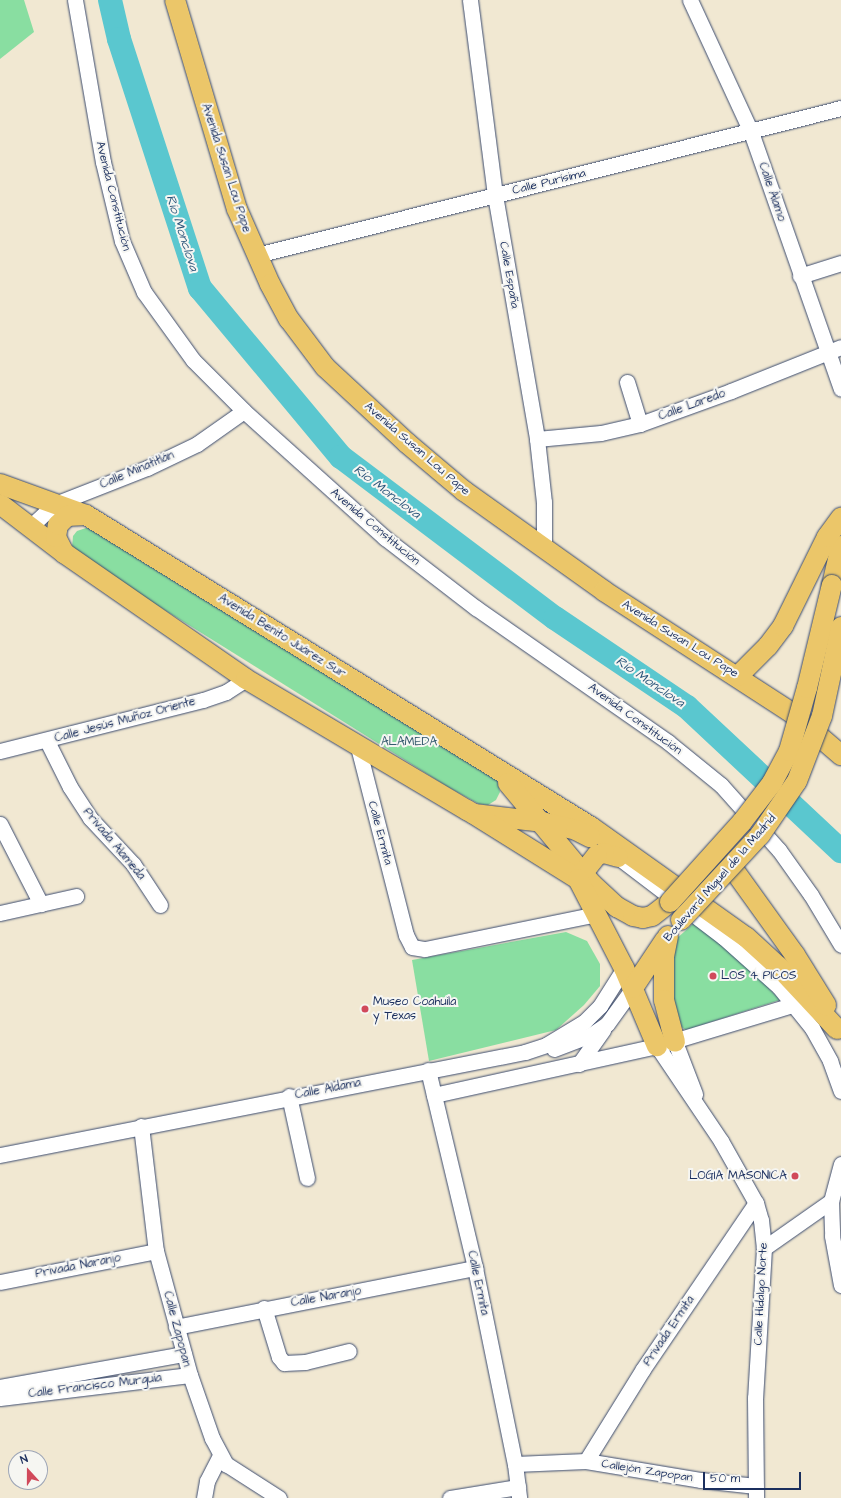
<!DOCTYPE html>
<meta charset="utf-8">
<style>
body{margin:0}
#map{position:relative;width:841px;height:1498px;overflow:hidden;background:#f1e8d2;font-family:"Architects Daughter",sans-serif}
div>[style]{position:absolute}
.green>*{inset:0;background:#89dea1}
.river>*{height:24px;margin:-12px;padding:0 12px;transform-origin:12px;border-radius:12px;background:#5ac7cf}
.roads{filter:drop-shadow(0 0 1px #3b4b6f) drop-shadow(0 0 1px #3b4b6f)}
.minor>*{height:15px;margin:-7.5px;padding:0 7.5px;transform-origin:7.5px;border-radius:7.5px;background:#fff}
.major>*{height:20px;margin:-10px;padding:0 10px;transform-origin:10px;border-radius:10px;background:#ebc669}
.bridges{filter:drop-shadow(0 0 1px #3b4b6f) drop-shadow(0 0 1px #3b4b6f)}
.major-bridge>*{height:20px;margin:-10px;padding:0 10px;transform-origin:10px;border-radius:10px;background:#ebc669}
.dots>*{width:11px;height:11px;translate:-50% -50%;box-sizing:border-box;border:2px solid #f6f6f2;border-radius:50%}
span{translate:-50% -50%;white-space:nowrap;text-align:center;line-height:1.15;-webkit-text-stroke:4px #f6f6f2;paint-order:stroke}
.street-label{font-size:12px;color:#1b2f5e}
.park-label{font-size:12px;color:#365b6f}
.poi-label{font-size:12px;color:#1b2f5e}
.left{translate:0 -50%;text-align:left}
.right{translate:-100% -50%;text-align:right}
.water-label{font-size:13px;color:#2b557a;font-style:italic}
.north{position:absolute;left:8px;top:1450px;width:40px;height:40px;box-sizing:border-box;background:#f6f6f2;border:1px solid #9ea6b7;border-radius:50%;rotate:339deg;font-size:11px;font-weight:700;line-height:16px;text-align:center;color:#1b2f5e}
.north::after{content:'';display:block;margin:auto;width:14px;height:18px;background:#d1495b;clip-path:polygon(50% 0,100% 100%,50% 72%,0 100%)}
.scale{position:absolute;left:703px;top:1472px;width:98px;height:18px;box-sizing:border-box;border:2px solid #1b2f5e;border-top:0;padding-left:5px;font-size:12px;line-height:14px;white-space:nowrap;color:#1b2f5e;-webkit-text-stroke:3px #f6f6f2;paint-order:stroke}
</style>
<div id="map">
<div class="green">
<i style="clip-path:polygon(0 0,24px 0,34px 32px,0 59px)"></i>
<i style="clip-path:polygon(89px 527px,497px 779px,500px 792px,496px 800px,488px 805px,479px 804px,448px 787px,131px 589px,72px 548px,73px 536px,77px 531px)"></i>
<i style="clip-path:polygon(694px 923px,744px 962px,780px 1000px,686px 1030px,678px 1025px,670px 981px,675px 940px)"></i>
<i style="clip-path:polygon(566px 932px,587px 941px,600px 964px,600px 986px,584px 1005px,556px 1030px,429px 1061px,412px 960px)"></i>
</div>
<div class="river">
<i style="left:110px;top:0;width:40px;rotate:77deg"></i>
<i style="left:119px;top:39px;width:262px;rotate:72deg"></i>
<i style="left:200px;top:288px;width:220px;rotate:50.2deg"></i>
<i style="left:341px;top:457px;width:268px;rotate:37deg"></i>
<i style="left:555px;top:618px;width:159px;rotate:34deg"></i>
<i style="left:687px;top:707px;width:211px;rotate:43.1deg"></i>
</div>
<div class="roads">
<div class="minor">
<i style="left:75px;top:0;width:164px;rotate:80.2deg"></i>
<i style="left:103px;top:162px;width:81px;rotate:76.5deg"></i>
<i style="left:122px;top:241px;width:56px;rotate:66.7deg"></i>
<i style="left:144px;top:292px;width:84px;rotate:54.2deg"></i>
<i style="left:193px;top:360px;width:72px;rotate:45deg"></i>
<i style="left:244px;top:411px;width:190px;rotate:42deg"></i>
<i style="left:385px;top:538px;width:115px;rotate:37.6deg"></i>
<i style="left:476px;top:608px;width:234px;rotate:34.9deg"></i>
<i style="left:668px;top:742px;width:68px;rotate:39.1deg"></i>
<i style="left:721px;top:785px;width:87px;rotate:48.3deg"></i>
<i style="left:779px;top:850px;width:55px;rotate:54.6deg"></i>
<i style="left:811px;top:895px;width:58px;rotate:59deg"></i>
<i style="left:470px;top:0;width:197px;rotate:82.7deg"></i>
<i style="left:495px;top:195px;width:248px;rotate:80.2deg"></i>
<i style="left:537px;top:439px;width:63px;rotate:83.7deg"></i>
<i style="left:544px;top:502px;width:47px;rotate:90deg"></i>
<i style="left:690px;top:0;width:145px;rotate:65.2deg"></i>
<i style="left:751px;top:132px;width:272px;rotate:70.7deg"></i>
<i style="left:257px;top:255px;width:602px;rotate:-14.13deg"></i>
<i style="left:800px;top:276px;width:43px;rotate:-17.6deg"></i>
<i style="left:627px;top:382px;width:44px;rotate:72.8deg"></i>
<i style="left:537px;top:439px;width:64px;rotate:-5.4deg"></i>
<i style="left:601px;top:433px;width:40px;rotate:-13deg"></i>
<i style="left:640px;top:424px;width:97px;rotate:-19.9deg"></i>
<i style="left:731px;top:391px;width:118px;rotate:-21.8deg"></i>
<i style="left:30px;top:527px;width:34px;rotate:-43deg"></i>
<i style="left:55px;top:504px;width:99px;rotate:-21.4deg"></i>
<i style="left:147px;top:468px;width:55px;rotate:-25.6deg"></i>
<i style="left:197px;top:444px;width:57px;rotate:-35.1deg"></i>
<i style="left:47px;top:741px;width:51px;rotate:63.4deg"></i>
<i style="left:70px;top:787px;width:37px;rotate:57deg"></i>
<i style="left:90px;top:818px;width:63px;rotate:46.9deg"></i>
<i style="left:133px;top:864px;width:49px;rotate:56.6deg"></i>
<i style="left:357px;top:743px;width:198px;rotate:75.7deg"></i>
<i style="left:406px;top:935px;width:13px;rotate:63deg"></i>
<i style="left:412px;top:947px;width:13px;rotate:9deg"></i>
<i style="left:425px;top:949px;width:176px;rotate:-11.5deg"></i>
<i style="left:0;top:751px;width:209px;rotate:-14.1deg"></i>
<i style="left:203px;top:700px;width:24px;rotate:-19deg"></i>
<i style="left:226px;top:692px;width:24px;rotate:-33deg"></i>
<i style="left:0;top:824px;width:90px;rotate:62.9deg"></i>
<i style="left:618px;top:857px;width:132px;rotate:37.3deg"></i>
<i style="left:723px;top:937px;width:75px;rotate:41.8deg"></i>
<i style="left:779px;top:987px;width:53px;rotate:51.2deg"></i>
<i style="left:812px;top:1028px;width:38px;rotate:61deg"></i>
<i style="left:830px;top:1061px;width:32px;rotate:70deg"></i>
<i style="left:0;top:913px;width:78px;rotate:-12.6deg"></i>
<i style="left:675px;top:1042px;width:56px;rotate:69deg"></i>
<i style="left:657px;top:1046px;width:115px;rotate:56deg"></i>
<i style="left:721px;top:1141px;width:71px;rotate:60.6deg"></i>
<i style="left:756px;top:1203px;width:18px;rotate:74deg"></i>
<i style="left:761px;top:1220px;width:28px;rotate:84deg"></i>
<i style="left:764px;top:1248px;width:150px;rotate:93.4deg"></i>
<i style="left:755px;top:1398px;width:100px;rotate:89.4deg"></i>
<i style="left:554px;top:1049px;width:40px;rotate:-21deg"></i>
<i style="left:591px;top:1035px;width:19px;rotate:-35deg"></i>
<i style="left:607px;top:1024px;width:44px;rotate:-54.2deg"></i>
<i style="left:579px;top:1064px;width:42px;rotate:-54.8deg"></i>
<i style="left:428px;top:1070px;width:204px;rotate:76.6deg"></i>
<i style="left:475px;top:1268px;width:200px;rotate:78.5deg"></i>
<i style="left:515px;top:1464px;width:34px;rotate:83deg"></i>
<i style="left:434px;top:1095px;width:228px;rotate:-12.4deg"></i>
<i style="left:657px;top:1046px;width:144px;rotate:-16.9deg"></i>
<i style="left:289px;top:1096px;width:84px;rotate:77.6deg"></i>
<i style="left:141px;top:1126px;width:126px;rotate:83.2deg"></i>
<i style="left:156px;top:1251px;width:129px;rotate:74.7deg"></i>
<i style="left:190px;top:1375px;width:67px;rotate:70.8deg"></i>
<i style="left:212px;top:1438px;width:30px;rotate:62deg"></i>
<i style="left:226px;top:1464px;width:63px;rotate:32.7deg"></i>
<i style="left:0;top:1155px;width:535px;rotate:-11.1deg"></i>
<i style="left:525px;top:1052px;width:22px;rotate:-18deg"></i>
<i style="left:546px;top:1045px;width:44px;rotate:-31.2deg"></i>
<i style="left:584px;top:1022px;width:23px;rotate:-45deg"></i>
<i style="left:600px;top:1006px;width:45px;rotate:-57.7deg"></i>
<i style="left:841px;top:1164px;width:38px;rotate:105deg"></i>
<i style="left:831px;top:1201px;width:35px;rotate:88deg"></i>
<i style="left:832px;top:1236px;width:50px;rotate:79.6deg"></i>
<i style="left:764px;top:1248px;width:82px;rotate:-35deg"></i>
<i style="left:0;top:1282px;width:159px;rotate:-11.2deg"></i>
<i style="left:264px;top:1308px;width:51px;rotate:73deg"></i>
<i style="left:279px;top:1357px;width:8px;rotate:50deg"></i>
<i style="left:284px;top:1363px;width:21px;rotate:-3deg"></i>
<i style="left:305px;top:1362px;width:45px;rotate:-14deg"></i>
<i style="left:176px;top:1327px;width:305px;rotate:-11.2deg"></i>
<i style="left:0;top:1387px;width:187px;rotate:-10.2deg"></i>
<i style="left:0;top:1398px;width:191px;rotate:-6.9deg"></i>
<i style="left:586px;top:1461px;width:108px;rotate:-58.2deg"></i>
<i style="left:643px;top:1369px;width:201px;rotate:-55.8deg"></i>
<i style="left:515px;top:1464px;width:71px;rotate:-2.4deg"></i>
<i style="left:586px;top:1461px;width:117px;rotate:9.4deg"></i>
<i style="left:701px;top:1480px;width:55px;rotate:6.2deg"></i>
<i style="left:204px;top:1498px;width:17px;rotate:-80deg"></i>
<i style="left:207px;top:1481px;width:29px;rotate:-63deg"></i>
<i style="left:450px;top:1498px;width:69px;rotate:-9.2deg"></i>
</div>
<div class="major">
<i style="left:175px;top:0;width:218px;rotate:73.5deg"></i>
<i style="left:237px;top:209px;width:82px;rotate:66.3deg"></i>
<i style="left:270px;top:284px;width:40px;rotate:62deg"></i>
<i style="left:289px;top:319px;width:60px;rotate:53.1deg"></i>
<i style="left:325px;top:367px;width:112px;rotate:42.8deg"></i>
<i style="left:407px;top:443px;width:75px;rotate:40.1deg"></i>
<i style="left:464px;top:491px;width:172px;rotate:35.5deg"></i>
<i style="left:604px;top:591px;width:224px;rotate:33deg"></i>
<i style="left:792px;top:713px;width:65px;rotate:40.6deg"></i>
<i style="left:0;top:484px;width:91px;rotate:19.8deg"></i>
<i style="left:86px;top:515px;width:594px;rotate:31.71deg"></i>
<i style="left:591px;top:827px;width:190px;rotate:35.4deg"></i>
<i style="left:746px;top:937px;width:45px;rotate:42.3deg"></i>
<i style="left:779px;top:967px;width:85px;rotate:46.9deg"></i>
<i style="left:0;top:504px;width:81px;rotate:37.4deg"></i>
<i style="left:64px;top:553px;width:221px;rotate:34.7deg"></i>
<i style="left:246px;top:679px;width:257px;rotate:30.7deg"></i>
<i style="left:467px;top:810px;width:8px;rotate:30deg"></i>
<i style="left:474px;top:814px;width:68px;rotate:6.7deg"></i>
<i style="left:542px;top:822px;width:35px;rotate:13deg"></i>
<i style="left:576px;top:830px;width:16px;rotate:27deg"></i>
<i style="left:64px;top:553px;width:18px;rotate:-117deg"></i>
<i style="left:56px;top:537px;width:12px;rotate:-81deg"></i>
<i style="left:58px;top:525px;width:13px;rotate:-45deg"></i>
<i style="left:67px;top:516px;width:19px;rotate:-3deg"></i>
<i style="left:832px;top:585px;width:40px;rotate:-77deg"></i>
<i style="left:738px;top:676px;width:42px;rotate:-45deg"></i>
<i style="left:768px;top:646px;width:25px;rotate:-53deg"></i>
<i style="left:783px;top:626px;width:99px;rotate:-63.7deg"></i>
<i style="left:827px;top:537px;width:24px;rotate:-54deg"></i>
<i style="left:508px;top:783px;width:131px;rotate:50.3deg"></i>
<i style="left:592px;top:884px;width:34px;rotate:43deg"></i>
<i style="left:617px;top:907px;width:18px;rotate:29deg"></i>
<i style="left:633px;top:916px;width:10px;rotate:11deg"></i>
<i style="left:643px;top:918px;width:9px;rotate:-13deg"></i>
<i style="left:652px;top:916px;width:23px;rotate:-38deg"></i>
<i style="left:477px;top:816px;width:119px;rotate:32deg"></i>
<i style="left:618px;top:857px;width:15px;rotate:-164deg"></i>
<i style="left:604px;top:853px;width:7px;rotate:164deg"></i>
<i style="left:597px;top:855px;width:31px;rotate:128deg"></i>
<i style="left:578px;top:879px;width:100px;rotate:62.7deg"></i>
<i style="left:624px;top:968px;width:85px;rotate:67.1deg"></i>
<i style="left:731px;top:866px;width:110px;rotate:54.3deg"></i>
<i style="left:795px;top:955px;width:59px;rotate:58.2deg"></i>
<i style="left:668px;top:936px;width:21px;rotate:101deg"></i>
<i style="left:664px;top:957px;width:43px;rotate:90deg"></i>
<i style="left:664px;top:1000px;width:43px;rotate:75.3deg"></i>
<i style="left:633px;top:988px;width:58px;rotate:-56.3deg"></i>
</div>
</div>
<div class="bridges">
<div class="major-bridge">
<i style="left:670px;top:902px;width:108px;rotate:-48deg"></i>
<i style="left:742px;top:822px;width:49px;rotate:-52.4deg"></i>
<i style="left:772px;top:783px;width:36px;rotate:-62deg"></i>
<i style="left:789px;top:751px;width:66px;rotate:-74.1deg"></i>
<i style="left:807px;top:688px;width:106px;rotate:-76.4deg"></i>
<i style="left:681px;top:920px;width:116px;rotate:-47.1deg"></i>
<i style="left:760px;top:835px;width:65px;rotate:-55.6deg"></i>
<i style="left:797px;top:781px;width:70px;rotate:-69deg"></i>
<i style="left:822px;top:716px;width:91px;rotate:-77.9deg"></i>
</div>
</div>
<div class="dots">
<i style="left:713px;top:976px;background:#d1495b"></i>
<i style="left:365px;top:1009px;background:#d1495b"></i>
<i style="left:795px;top:1176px;background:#d1495b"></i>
</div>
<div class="street-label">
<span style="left:226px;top:168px;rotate:72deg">Avenida Susan Lou Pape</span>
<span style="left:549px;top:182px;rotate:-14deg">Calle Purísima</span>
<span style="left:772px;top:192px;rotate:71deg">Calle Álamo</span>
<span style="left:113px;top:196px;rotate:76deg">Avenida Constitución</span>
<span style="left:509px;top:275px;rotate:80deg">Calle España</span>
<span style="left:692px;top:405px;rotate:-20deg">Calle Laredo</span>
<span style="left:417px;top:449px;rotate:41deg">Avenida Susan Lou Pape</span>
<span style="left:137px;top:470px;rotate:-23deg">Calle Minatitlán</span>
<span style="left:375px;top:527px;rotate:40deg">Avenida Constitución</span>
<span style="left:282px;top:636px;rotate:32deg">Avenida Benito Juárez Sur</span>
<span style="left:680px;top:639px;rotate:32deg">Avenida Susan Lou Pape</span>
<span style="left:635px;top:719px;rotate:36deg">Avenida Constitución</span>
<span style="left:125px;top:720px;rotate:-15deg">Calle Jesús Muñoz Oriente</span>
<span style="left:380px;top:833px;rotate:75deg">Calle Ermita</span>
<span style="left:114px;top:844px;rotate:50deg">Privada Alameda</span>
<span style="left:720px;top:878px;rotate:-49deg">Boulevard Miguel de la Madrid</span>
<span style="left:328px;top:1089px;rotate:-11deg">Calle Aldama</span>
<span style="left:78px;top:1266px;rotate:-11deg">Privada Naranjo</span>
<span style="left:478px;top:1283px;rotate:78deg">Calle Ermita</span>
<span style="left:761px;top:1294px;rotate:-87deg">Calle Hidalgo Norte</span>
<span style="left:326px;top:1297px;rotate:-10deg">Calle Naranjo</span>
<span style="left:177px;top:1329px;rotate:75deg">Calle Zapopan</span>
<span style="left:669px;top:1331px;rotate:-56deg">Privada Ermita</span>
<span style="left:95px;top:1386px;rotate:-7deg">Calle Francisco Murguía</span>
<span style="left:647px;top:1471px;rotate:9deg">Callejón Zapopan</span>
</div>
<div class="park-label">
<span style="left:409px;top:742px">ALAMEDA</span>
</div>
<div class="poi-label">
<span class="left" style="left:721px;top:976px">LOS 4 PICOS</span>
<span class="left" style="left:373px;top:1009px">Museo Coahuila<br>y Texas</span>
<span class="right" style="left:787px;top:1176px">LOGIA MASONICA</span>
</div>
<div class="water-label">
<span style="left:182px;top:233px;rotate:72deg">Río Monclova</span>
<span style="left:387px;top:492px;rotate:37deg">Río Monclova</span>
<span style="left:650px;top:682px;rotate:34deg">Río Monclova</span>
</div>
<div class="north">N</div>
<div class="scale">50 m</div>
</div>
